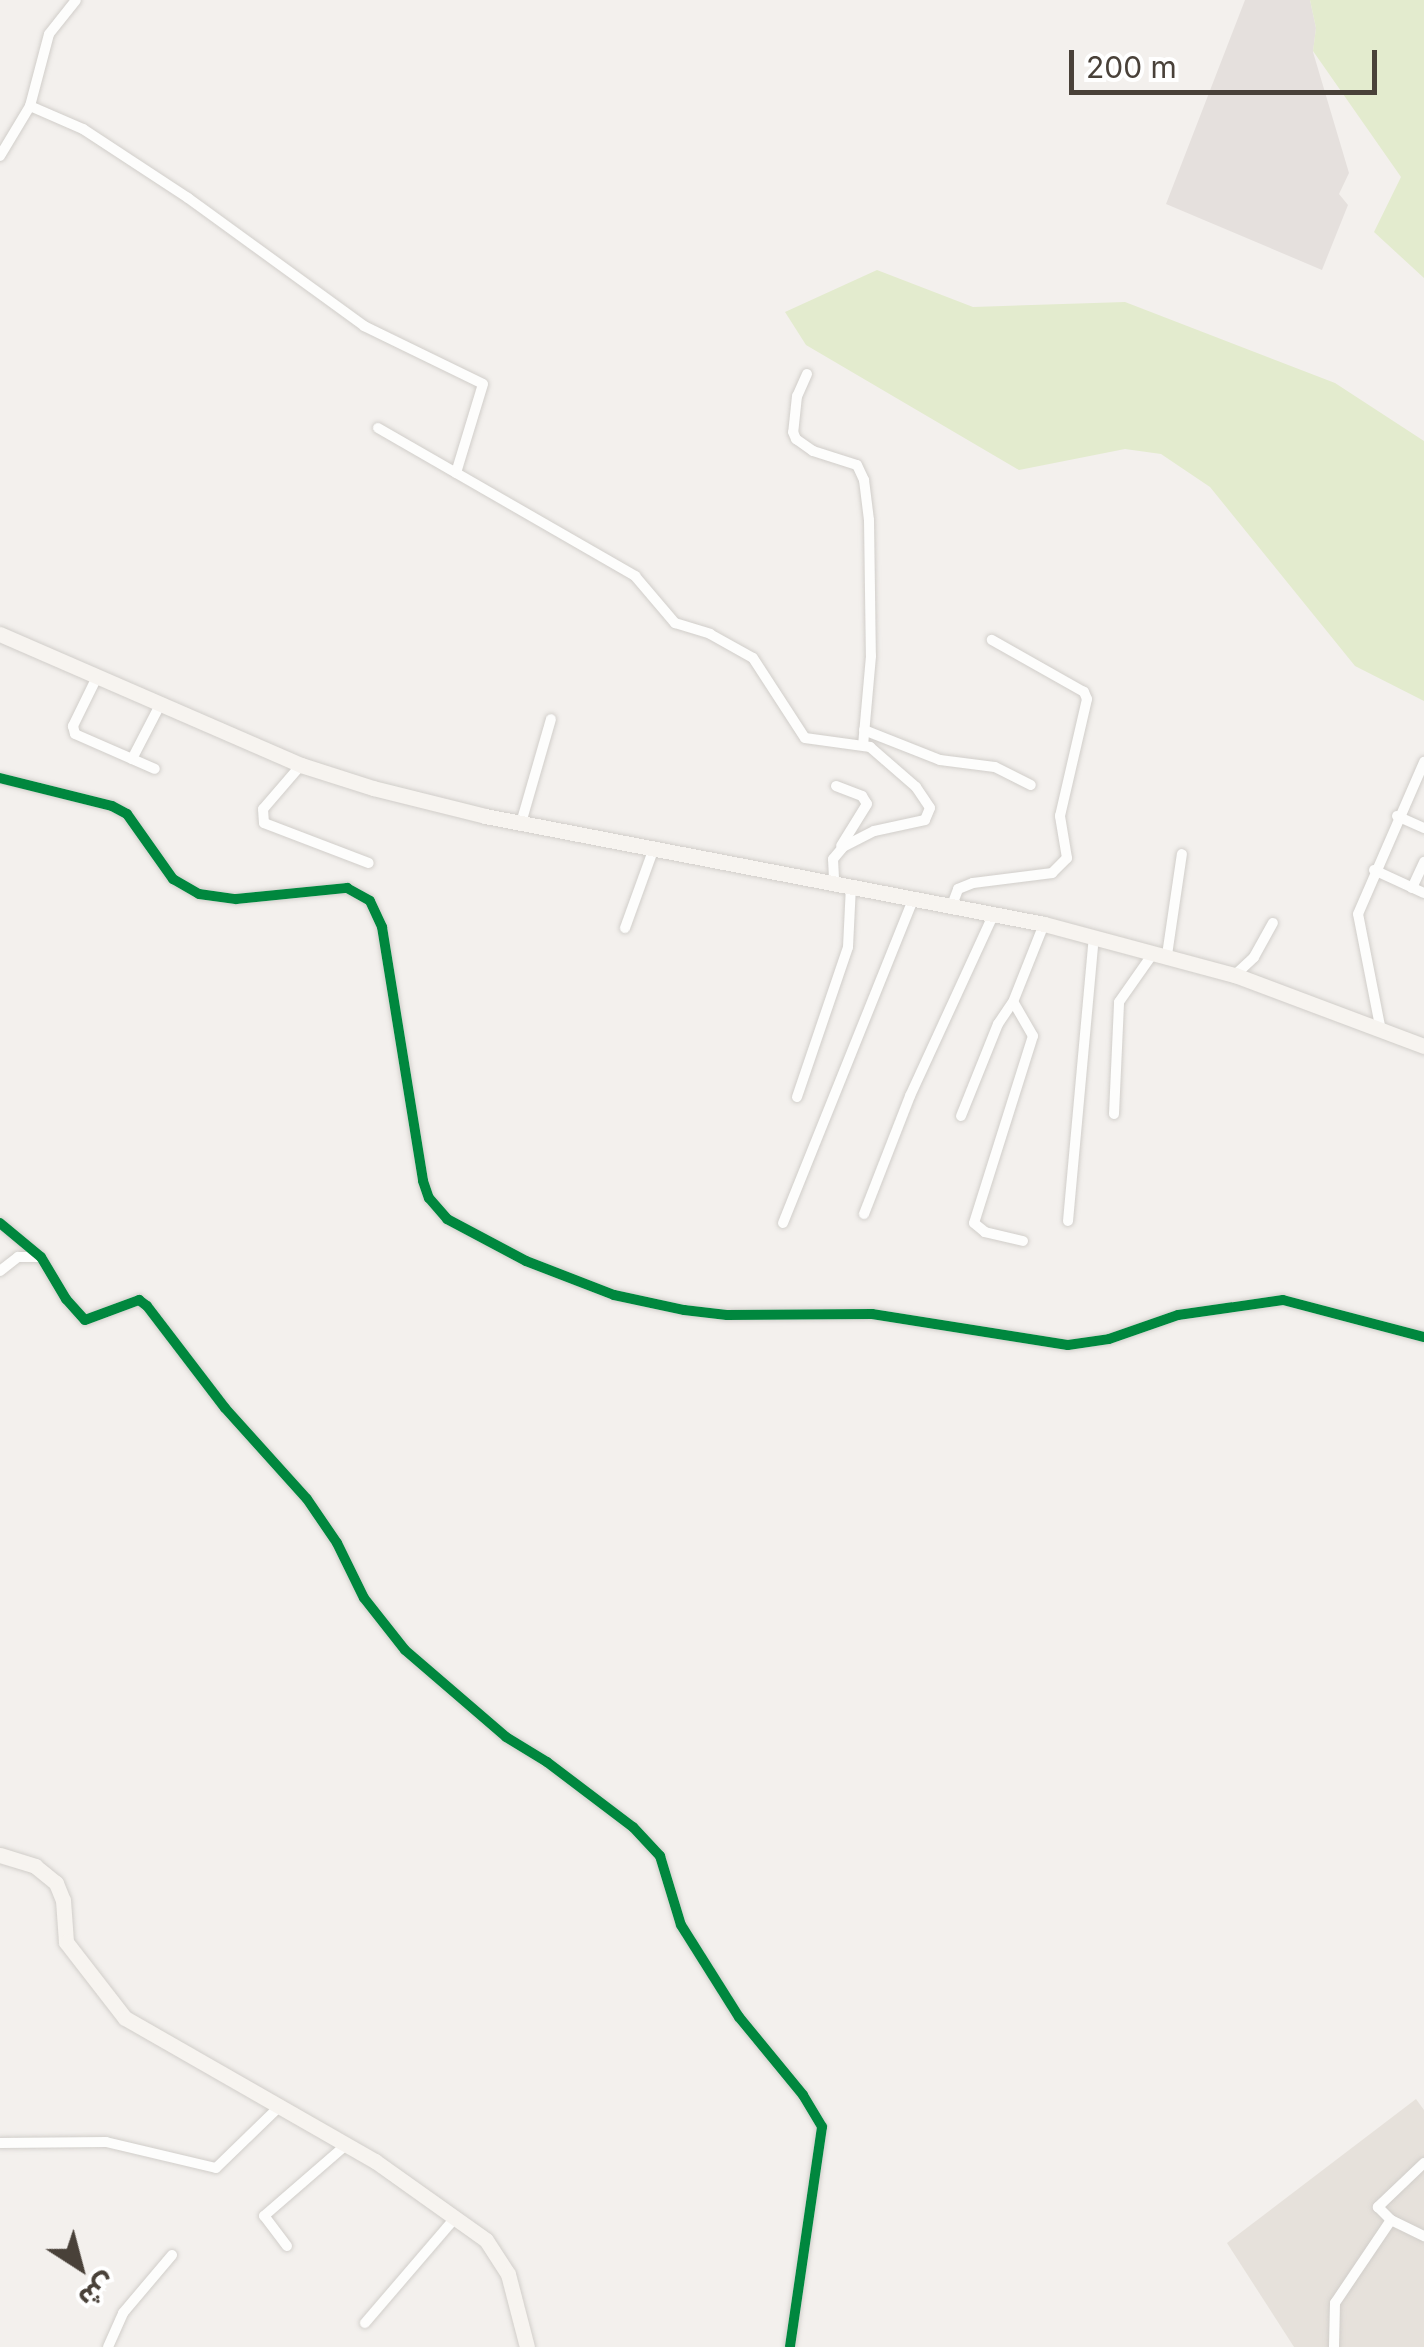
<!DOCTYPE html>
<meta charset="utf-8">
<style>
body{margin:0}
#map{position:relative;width:1424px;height:2347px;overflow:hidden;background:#f3f0ed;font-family:Inter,"Noto Sans Arabic",sans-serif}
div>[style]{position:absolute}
.residential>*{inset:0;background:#e6e1db}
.industrial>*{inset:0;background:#e5e0dd}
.green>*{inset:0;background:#e3ebce}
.roads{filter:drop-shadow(0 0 2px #d1ceca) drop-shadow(0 0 2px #d1ceca)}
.street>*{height:10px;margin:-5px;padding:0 5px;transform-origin:5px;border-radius:5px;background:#fdfdfc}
.secondary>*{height:15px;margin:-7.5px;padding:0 7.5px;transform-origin:7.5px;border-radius:7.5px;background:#f7f4f0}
.cycleway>*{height:10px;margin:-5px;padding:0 5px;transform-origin:5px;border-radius:5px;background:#00873e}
span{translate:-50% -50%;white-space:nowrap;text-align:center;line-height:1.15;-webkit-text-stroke:8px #fff;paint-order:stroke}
.north{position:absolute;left:30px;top:2217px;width:100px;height:100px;-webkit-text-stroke:8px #fff;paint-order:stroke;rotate:144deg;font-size:28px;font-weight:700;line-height:40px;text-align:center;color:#494139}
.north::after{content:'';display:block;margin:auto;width:35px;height:45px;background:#494139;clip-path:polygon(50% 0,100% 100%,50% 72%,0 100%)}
.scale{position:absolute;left:1069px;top:50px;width:308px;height:45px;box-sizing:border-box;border:5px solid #494139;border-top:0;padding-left:12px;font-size:30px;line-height:35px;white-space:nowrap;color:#494139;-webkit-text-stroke:8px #fff;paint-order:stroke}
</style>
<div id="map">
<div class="residential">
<i style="clip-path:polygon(1416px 2099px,1424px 2110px,1424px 2347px,1294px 2347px,1227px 2243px)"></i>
</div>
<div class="industrial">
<i style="clip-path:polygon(1245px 0,1310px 0,1316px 28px,1313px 52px,1349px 173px,1339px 194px,1348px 205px,1322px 270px,1166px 204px)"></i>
</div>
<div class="green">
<i style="clip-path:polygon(1310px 0,1424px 0,1424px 278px,1374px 232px,1401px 177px,1313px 51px,1316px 28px)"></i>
<i style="clip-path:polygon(877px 270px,973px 307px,1125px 302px,1335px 383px,1424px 441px,1424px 701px,1355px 666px,1210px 487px,1161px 454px,1125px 449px,1019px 470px,806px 345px,785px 312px)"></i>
</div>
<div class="roads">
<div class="street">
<i style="left:30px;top:106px;width:58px;rotate:23.5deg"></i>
<i style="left:83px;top:129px;width:126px;rotate:33.3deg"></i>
<i style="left:188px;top:198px;width:218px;rotate:36deg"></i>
<i style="left:364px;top:326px;width:132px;rotate:26deg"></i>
<i style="left:483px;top:384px;width:93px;rotate:106.9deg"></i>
<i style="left:0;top:156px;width:58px;rotate:-59deg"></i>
<i style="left:30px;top:106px;width:74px;rotate:-75.2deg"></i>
<i style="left:49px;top:34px;width:43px;rotate:-51.5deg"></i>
<i style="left:807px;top:374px;width:24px;rotate:114deg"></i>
<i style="left:797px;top:396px;width:36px;rotate:96deg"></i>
<i style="left:793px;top:432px;width:8px;rotate:67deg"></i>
<i style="left:796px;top:439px;width:21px;rotate:35deg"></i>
<i style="left:813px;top:451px;width:46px;rotate:17.7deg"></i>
<i style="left:857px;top:465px;width:17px;rotate:65deg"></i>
<i style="left:864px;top:480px;width:40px;rotate:82.9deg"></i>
<i style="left:869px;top:520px;width:136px;rotate:89.2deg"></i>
<i style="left:871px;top:656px;width:89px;rotate:95.1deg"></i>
<i style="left:378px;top:428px;width:297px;rotate:29.9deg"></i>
<i style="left:635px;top:576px;width:62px;rotate:49.6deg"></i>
<i style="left:675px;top:623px;width:37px;rotate:17deg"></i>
<i style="left:710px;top:634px;width:49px;rotate:29.2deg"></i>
<i style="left:753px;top:658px;width:95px;rotate:57deg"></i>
<i style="left:805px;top:738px;width:66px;rotate:7.9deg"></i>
<i style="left:870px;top:747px;width:61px;rotate:41deg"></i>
<i style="left:916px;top:787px;width:25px;rotate:56deg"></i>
<i style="left:930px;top:808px;width:13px;rotate:113deg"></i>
<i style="left:925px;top:820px;width:52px;rotate:167.8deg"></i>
<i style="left:874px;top:831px;width:34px;rotate:153deg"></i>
<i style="left:844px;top:846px;width:17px;rotate:130deg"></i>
<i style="left:833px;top:859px;width:22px;rotate:87deg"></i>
<i style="left:97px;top:677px;width:55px;rotate:116.1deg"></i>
<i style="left:73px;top:726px;width:8px;rotate:76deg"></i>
<i style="left:75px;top:734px;width:87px;rotate:23.6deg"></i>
<i style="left:864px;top:730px;width:82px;rotate:21.5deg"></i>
<i style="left:940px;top:760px;width:55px;rotate:7.3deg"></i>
<i style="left:995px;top:767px;width:40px;rotate:26.6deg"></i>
<i style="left:132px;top:759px;width:63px;rotate:-62.6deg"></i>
<i style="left:301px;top:765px;width:58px;rotate:130.8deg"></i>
<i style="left:263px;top:809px;width:14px;rotate:86deg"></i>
<i style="left:264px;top:823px;width:112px;rotate:20.9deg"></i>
<i style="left:0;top:778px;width:115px;rotate:14deg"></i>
<i style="left:112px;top:806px;width:17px;rotate:28deg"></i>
<i style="left:127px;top:814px;width:80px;rotate:54.7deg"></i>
<i style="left:173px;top:879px;width:30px;rotate:30deg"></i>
<i style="left:199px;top:894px;width:37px;rotate:8deg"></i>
<i style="left:236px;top:899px;width:112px;rotate:-5.7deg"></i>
<i style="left:347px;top:888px;width:26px;rotate:29deg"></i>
<i style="left:370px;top:901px;width:29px;rotate:65deg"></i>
<i style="left:382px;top:927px;width:257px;rotate:80.8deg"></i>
<i style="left:423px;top:1181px;width:18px;rotate:71deg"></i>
<i style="left:429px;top:1198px;width:28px;rotate:49deg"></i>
<i style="left:447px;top:1219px;width:89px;rotate:28deg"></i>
<i style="left:526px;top:1261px;width:94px;rotate:21.1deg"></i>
<i style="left:614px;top:1295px;width:72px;rotate:12.1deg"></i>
<i style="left:684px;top:1310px;width:43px;rotate:6.6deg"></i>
<i style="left:727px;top:1315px;width:145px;rotate:-0.4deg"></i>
<i style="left:872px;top:1314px;width:198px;rotate:9deg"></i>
<i style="left:1068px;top:1345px;width:41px;rotate:-8.3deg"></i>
<i style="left:1109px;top:1339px;width:73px;rotate:-19.2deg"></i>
<i style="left:1178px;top:1315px;width:106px;rotate:-8.1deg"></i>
<i style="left:1283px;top:1300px;width:146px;rotate:14.7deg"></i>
<i style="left:836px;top:786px;width:28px;rotate:21deg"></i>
<i style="left:862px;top:796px;width:9px;rotate:58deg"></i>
<i style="left:867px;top:804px;width:49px;rotate:121.8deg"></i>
<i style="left:1397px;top:816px;width:30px;rotate:24deg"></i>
<i style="left:521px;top:823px;width:108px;rotate:-73.9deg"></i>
<i style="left:1374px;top:870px;width:55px;rotate:24.7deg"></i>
<i style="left:1412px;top:888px;width:29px;rotate:-65deg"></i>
<i style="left:952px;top:905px;width:17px;rotate:-69deg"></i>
<i style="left:958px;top:889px;width:16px;rotate:-22deg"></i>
<i style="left:973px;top:883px;width:80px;rotate:-7.2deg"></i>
<i style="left:1052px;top:873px;width:21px;rotate:-45deg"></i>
<i style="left:1067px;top:858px;width:43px;rotate:-99.5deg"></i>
<i style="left:1060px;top:816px;width:120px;rotate:-77deg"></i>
<i style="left:1087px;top:699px;width:8px;rotate:-113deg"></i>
<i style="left:1084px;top:692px;width:106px;rotate:-150.5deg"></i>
<i style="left:625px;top:928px;width:85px;rotate:-70.1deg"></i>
<i style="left:1167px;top:955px;width:102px;rotate:-81.6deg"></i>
<i style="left:1235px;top:975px;width:26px;rotate:-43deg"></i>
<i style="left:1254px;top:957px;width:39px;rotate:-61deg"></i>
<i style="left:1381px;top:1031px;width:119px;rotate:-101.1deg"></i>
<i style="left:1358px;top:914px;width:166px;rotate:-66.5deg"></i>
<i style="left:797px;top:1097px;width:158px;rotate:-71.2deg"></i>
<i style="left:848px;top:947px;width:62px;rotate:-87.2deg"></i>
<i style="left:1114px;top:1114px;width:112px;rotate:-87.4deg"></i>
<i style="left:1119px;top:1002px;width:61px;rotate:-55deg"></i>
<i style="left:961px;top:1116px;width:99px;rotate:-68.1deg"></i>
<i style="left:998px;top:1024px;width:25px;rotate:-56deg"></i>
<i style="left:864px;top:1214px;width:127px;rotate:-68.7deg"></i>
<i style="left:910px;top:1096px;width:201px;rotate:-65.3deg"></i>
<i style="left:1068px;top:1221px;width:285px;rotate:-84.8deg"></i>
<i style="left:0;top:1223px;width:53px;rotate:39.7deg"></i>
<i style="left:41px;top:1257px;width:49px;rotate:59.2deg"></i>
<i style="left:66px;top:1299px;width:28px;rotate:48deg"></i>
<i style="left:85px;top:1320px;width:58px;rotate:-20.3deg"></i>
<i style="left:139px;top:1300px;width:10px;rotate:37deg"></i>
<i style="left:147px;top:1306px;width:128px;rotate:52.6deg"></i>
<i style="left:225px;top:1408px;width:122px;rotate:48deg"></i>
<i style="left:307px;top:1499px;width:53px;rotate:55.7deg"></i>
<i style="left:337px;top:1543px;width:61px;rotate:63.9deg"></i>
<i style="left:364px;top:1598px;width:66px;rotate:51.7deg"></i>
<i style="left:405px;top:1650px;width:133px;rotate:40.7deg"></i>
<i style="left:506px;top:1737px;width:48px;rotate:31.4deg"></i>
<i style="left:547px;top:1762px;width:108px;rotate:37.1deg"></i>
<i style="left:633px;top:1827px;width:40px;rotate:47deg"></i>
<i style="left:660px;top:1856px;width:72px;rotate:73.1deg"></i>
<i style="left:681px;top:1925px;width:109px;rotate:57.8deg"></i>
<i style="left:739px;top:2017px;width:101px;rotate:50.6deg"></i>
<i style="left:803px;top:2095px;width:37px;rotate:59deg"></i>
<i style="left:822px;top:2127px;width:222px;rotate:98.3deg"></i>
<i style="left:783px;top:1223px;width:351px;rotate:-68.1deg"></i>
<i style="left:1023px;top:1241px;width:39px;rotate:-167deg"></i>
<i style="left:985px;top:1232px;width:14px;rotate:-141deg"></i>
<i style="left:974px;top:1223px;width:196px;rotate:-72.5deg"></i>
<i style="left:1033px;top:1036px;width:39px;rotate:-120deg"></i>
<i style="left:1013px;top:1002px;width:84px;rotate:-68.3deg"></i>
<i style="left:0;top:1271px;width:23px;rotate:-38deg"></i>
<i style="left:18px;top:1257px;width:22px"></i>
<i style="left:0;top:2143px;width:106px;rotate:-0.5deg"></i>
<i style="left:106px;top:2142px;width:113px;rotate:13.3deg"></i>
<i style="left:216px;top:2168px;width:86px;rotate:-44.1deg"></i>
<i style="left:1424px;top:2163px;width:64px;rotate:136.3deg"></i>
<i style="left:1378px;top:2207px;width:18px;rotate:45deg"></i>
<i style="left:1391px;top:2220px;width:37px;rotate:26deg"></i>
<i style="left:287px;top:2246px;width:38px;rotate:-127deg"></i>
<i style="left:264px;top:2216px;width:108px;rotate:-40.9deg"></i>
<i style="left:365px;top:2323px;width:138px;rotate:-49.4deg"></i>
<i style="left:108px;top:2347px;width:37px;rotate:-66deg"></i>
<i style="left:123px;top:2313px;width:76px;rotate:-49.8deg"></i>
<i style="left:1334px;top:2347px;width:44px;rotate:-88.7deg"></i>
<i style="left:1335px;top:2303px;width:100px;rotate:-56deg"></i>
</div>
<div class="secondary">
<i style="left:0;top:634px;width:328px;rotate:23.5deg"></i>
<i style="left:301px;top:765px;width:76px;rotate:17.7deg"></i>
<i style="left:373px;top:788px;width:115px;rotate:14deg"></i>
<i style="left:485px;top:816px;width:569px;rotate:10.93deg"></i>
<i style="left:1044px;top:924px;width:198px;rotate:15deg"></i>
<i style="left:1235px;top:975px;width:202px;rotate:20.6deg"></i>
<i style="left:0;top:1855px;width:37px;rotate:17deg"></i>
<i style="left:35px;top:1866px;width:27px;rotate:39deg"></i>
<i style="left:56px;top:1883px;width:18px;rotate:68deg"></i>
<i style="left:63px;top:1900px;width:42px;rotate:85.9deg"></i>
<i style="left:66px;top:1942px;width:96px;rotate:52.2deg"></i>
<i style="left:125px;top:2018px;width:288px;rotate:29.8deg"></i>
<i style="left:375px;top:2161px;width:136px;rotate:35.4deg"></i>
<i style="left:486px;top:2240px;width:40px;rotate:57.1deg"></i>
<i style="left:508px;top:2274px;width:75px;rotate:75.4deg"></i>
</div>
</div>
<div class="cycleway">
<i style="left:0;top:778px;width:115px;rotate:14deg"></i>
<i style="left:112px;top:806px;width:17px;rotate:28deg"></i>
<i style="left:127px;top:814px;width:80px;rotate:54.7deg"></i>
<i style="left:173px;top:879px;width:30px;rotate:30deg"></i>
<i style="left:199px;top:894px;width:37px;rotate:8deg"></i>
<i style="left:236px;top:899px;width:112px;rotate:-5.7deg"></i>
<i style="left:347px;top:888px;width:26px;rotate:29deg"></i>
<i style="left:370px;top:901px;width:29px;rotate:65deg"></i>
<i style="left:382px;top:927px;width:257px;rotate:80.8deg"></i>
<i style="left:423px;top:1181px;width:18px;rotate:71deg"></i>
<i style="left:429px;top:1198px;width:28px;rotate:49deg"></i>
<i style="left:447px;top:1219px;width:89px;rotate:28deg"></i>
<i style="left:526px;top:1261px;width:94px;rotate:21.1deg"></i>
<i style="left:614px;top:1295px;width:72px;rotate:12.1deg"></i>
<i style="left:684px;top:1310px;width:43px;rotate:6.6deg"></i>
<i style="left:727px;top:1315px;width:145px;rotate:-0.4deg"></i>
<i style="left:872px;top:1314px;width:198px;rotate:9deg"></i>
<i style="left:1068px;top:1345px;width:41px;rotate:-8.3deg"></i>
<i style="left:1109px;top:1339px;width:73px;rotate:-19.2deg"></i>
<i style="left:1178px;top:1315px;width:106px;rotate:-8.1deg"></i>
<i style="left:1283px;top:1300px;width:146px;rotate:14.7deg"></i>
<i style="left:0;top:1223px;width:53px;rotate:39.7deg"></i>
<i style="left:41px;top:1257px;width:49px;rotate:59.2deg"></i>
<i style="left:66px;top:1299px;width:28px;rotate:48deg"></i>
<i style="left:85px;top:1320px;width:58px;rotate:-20.3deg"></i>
<i style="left:139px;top:1300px;width:10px;rotate:37deg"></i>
<i style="left:147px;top:1306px;width:128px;rotate:52.6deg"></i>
<i style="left:225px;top:1408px;width:122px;rotate:48deg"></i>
<i style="left:307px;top:1499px;width:53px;rotate:55.7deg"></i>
<i style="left:337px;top:1543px;width:61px;rotate:63.9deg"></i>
<i style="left:364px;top:1598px;width:66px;rotate:51.7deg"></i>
<i style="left:405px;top:1650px;width:133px;rotate:40.7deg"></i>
<i style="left:506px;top:1737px;width:48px;rotate:31.4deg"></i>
<i style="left:547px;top:1762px;width:108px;rotate:37.1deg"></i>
<i style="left:633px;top:1827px;width:40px;rotate:47deg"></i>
<i style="left:660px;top:1856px;width:72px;rotate:73.1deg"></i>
<i style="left:681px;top:1925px;width:109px;rotate:57.8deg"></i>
<i style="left:739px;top:2017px;width:101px;rotate:50.6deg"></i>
<i style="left:803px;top:2095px;width:37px;rotate:59deg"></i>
<i style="left:822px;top:2127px;width:222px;rotate:98.3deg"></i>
</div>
<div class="north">ش</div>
<div class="scale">200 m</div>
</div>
